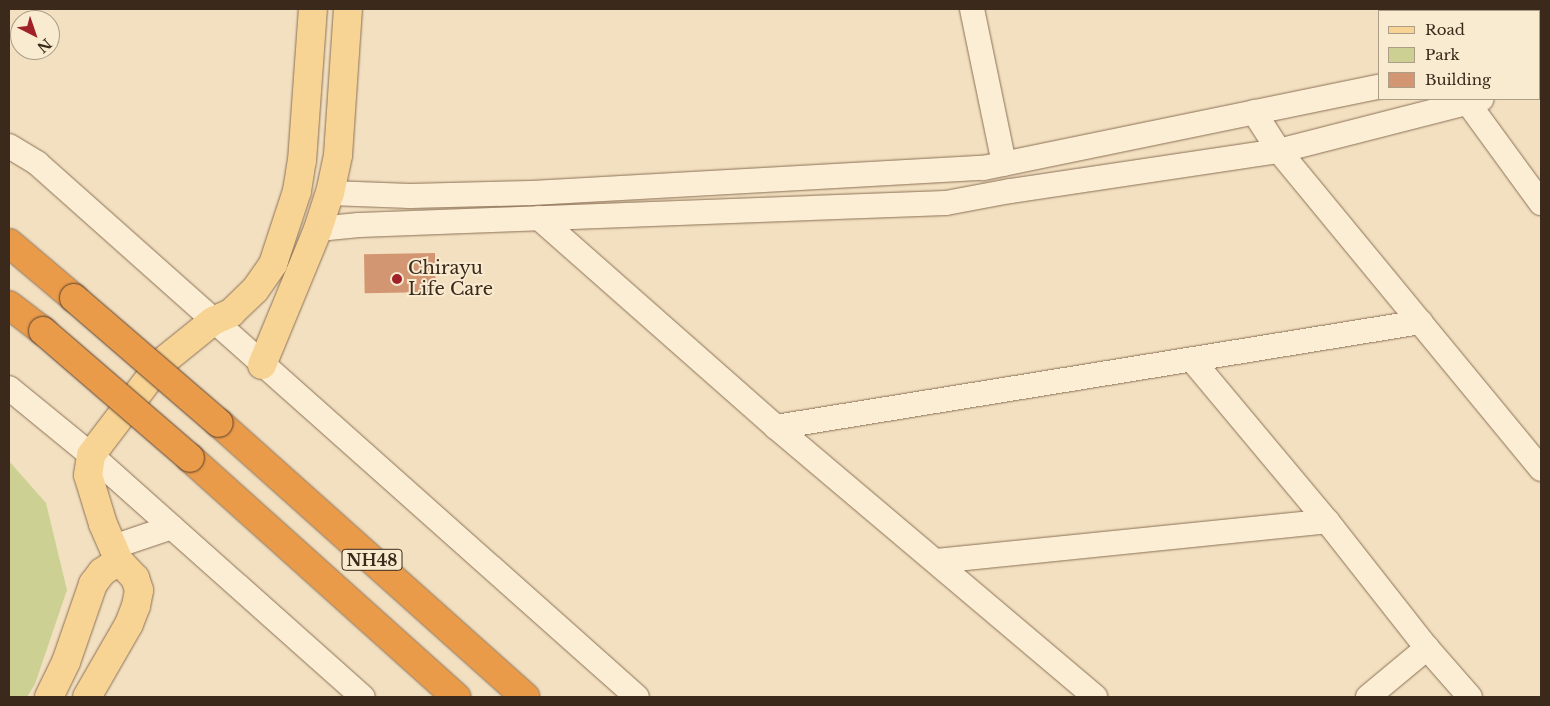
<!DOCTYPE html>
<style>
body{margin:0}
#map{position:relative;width:1550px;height:706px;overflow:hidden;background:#f2e0c0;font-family:"Libre Baskerville",serif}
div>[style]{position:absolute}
.green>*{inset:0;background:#ccd193}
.building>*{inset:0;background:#d39672;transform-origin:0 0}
.roads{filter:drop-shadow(0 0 1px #8c7056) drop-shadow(0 0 1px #8c7056)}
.minor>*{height:24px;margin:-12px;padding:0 12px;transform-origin:12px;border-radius:12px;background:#fceed4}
.major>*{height:28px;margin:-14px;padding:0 14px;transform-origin:14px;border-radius:14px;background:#f8d494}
.highway>*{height:28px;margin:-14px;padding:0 14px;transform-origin:14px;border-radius:14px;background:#e99b49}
.bridges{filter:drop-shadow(0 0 1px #5a3e2b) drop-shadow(0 0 1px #5a3e2b)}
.highway-bridge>*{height:28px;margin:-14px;padding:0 14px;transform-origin:14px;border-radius:14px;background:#e99b49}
.dots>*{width:14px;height:14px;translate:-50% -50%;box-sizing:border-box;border:2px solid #f8ebd0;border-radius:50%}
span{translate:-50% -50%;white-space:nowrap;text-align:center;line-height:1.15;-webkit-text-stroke:4px #f8ebd0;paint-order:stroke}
.shield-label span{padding:1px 4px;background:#f8ebd0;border:1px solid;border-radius:4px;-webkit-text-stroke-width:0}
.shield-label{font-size:16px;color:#3b291c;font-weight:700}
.poi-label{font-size:18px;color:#3b291c}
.left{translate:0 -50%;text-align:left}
.frame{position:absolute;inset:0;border:10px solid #3b291c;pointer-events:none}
.legend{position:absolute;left:1378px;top:10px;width:162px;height:90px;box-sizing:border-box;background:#f8ebd0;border:1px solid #ac9d88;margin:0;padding:6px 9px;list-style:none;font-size:15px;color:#3b291c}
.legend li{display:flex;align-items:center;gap:10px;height:25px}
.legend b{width:25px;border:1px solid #ac9d88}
.north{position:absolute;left:10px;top:10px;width:50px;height:50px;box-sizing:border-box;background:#f8ebd0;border:1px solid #ac9d88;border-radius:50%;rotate:139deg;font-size:14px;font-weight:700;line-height:20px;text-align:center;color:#3b291c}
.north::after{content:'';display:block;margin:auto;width:18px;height:22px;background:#a12128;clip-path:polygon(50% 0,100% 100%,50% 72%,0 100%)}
</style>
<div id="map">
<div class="green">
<i style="clip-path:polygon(9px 461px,46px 503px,67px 590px,35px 684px,27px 697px,9px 697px)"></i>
</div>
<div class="building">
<i style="left:435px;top:253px;width:39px;height:71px;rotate:89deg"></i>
</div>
<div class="roads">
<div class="minor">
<i style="left:972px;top:9px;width:158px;rotate:78.3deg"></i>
<i style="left:1538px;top:9px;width:9px;rotate:72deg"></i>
<i style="left:1539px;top:43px;width:2px"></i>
<i style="left:1539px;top:81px;width:2px;rotate:-27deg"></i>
<i style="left:1468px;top:103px;width:124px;rotate:53.9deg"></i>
<i style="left:1254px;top:112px;width:46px;rotate:57.3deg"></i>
<i style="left:1279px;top:151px;width:412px;rotate:50.5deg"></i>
<i style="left:9px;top:146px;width:33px;rotate:31deg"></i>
<i style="left:37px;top:163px;width:803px;rotate:41.67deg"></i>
<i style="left:330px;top:193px;width:80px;rotate:2.1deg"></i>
<i style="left:410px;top:196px;width:121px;rotate:-1.4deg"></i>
<i style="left:531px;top:193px;width:453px;rotate:-3.2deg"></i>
<i style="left:983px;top:168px;width:404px;rotate:-11.6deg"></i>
<i style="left:539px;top:218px;width:316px;rotate:41.4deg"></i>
<i style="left:776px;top:427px;width:418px;rotate:40.2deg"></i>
<i style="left:318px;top:229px;width:41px;rotate:-5.6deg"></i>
<i style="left:359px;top:225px;width:587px;rotate:-2.15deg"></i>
<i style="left:946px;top:203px;width:65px;rotate:-10.6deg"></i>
<i style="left:1010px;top:191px;width:272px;rotate:-8.5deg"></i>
<i style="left:1279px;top:151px;width:209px;rotate:-14.4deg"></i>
<i style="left:1193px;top:361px;width:209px;rotate:50.1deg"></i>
<i style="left:9px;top:388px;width:106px;rotate:39.3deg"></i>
<i style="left:91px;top:455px;width:364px;rotate:41.7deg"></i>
<i style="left:776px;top:427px;width:653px;rotate:-9.25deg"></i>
<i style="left:113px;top:547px;width:62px;rotate:-18.7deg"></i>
<i style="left:936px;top:561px;width:393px;rotate:-5.8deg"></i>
<i style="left:1327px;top:521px;width:162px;rotate:51.8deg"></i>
<i style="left:1427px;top:648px;width:65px;rotate:48.7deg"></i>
<i style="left:1368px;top:697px;width:77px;rotate:-39.7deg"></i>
</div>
<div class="major">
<i style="left:262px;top:365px;width:147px;rotate:-67.6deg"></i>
<i style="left:318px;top:229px;width:38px;rotate:-72deg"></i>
<i style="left:330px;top:193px;width:39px;rotate:-78deg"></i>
<i style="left:338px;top:155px;width:146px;rotate:-86.1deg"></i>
<i style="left:49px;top:697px;width:39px;rotate:-64deg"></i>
<i style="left:66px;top:662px;width:83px;rotate:-70.9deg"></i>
<i style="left:93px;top:584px;width:15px;rotate:-53deg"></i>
<i style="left:102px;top:572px;width:20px;rotate:-33deg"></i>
<i style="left:87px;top:697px;width:84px;rotate:-60.1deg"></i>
<i style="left:129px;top:624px;width:19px;rotate:-69deg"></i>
<i style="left:136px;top:606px;width:16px;rotate:-79deg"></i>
<i style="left:139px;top:590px;width:13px;rotate:-108deg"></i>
<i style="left:135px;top:578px;width:23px;rotate:-133deg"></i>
<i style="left:119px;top:561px;width:40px;rotate:-113.4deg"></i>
<i style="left:103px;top:524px;width:51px;rotate:-107deg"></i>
<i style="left:88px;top:475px;width:20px;rotate:-81deg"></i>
<i style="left:91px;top:455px;width:116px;rotate:-52.7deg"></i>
<i style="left:161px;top:363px;width:67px;rotate:-38.9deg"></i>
<i style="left:213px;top:321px;width:20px;rotate:-24deg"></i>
<i style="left:231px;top:313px;width:33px;rotate:-44deg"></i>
<i style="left:255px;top:290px;width:32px;rotate:-55deg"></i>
<i style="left:273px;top:264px;width:77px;rotate:-71.8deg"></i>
<i style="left:297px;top:191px;width:30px;rotate:-81deg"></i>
<i style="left:302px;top:161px;width:152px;rotate:-85.9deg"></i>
</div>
<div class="highway">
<i style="left:9px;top:243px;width:85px;rotate:40.2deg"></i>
<i style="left:9px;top:305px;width:43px;rotate:37.4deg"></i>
<i style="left:219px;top:423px;width:411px;rotate:41.8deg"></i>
<i style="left:190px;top:458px;width:358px;rotate:41.9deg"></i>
</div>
</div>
<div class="bridges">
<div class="highway-bridge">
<i style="left:74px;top:298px;width:191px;rotate:40.8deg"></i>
<i style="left:43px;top:331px;width:194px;rotate:40.8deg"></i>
</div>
</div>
<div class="dots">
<i style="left:397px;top:279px;background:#a12128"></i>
</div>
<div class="shield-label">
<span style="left:372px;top:560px">NH48</span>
</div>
<div class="poi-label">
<span class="left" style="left:408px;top:279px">Chirayu<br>Life Care</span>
</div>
<div class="frame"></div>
<ul class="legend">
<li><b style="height:6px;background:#f8d494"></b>Road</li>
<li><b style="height:14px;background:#ccd193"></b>Park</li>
<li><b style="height:14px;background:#d39672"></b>Building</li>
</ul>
<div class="north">N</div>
</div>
